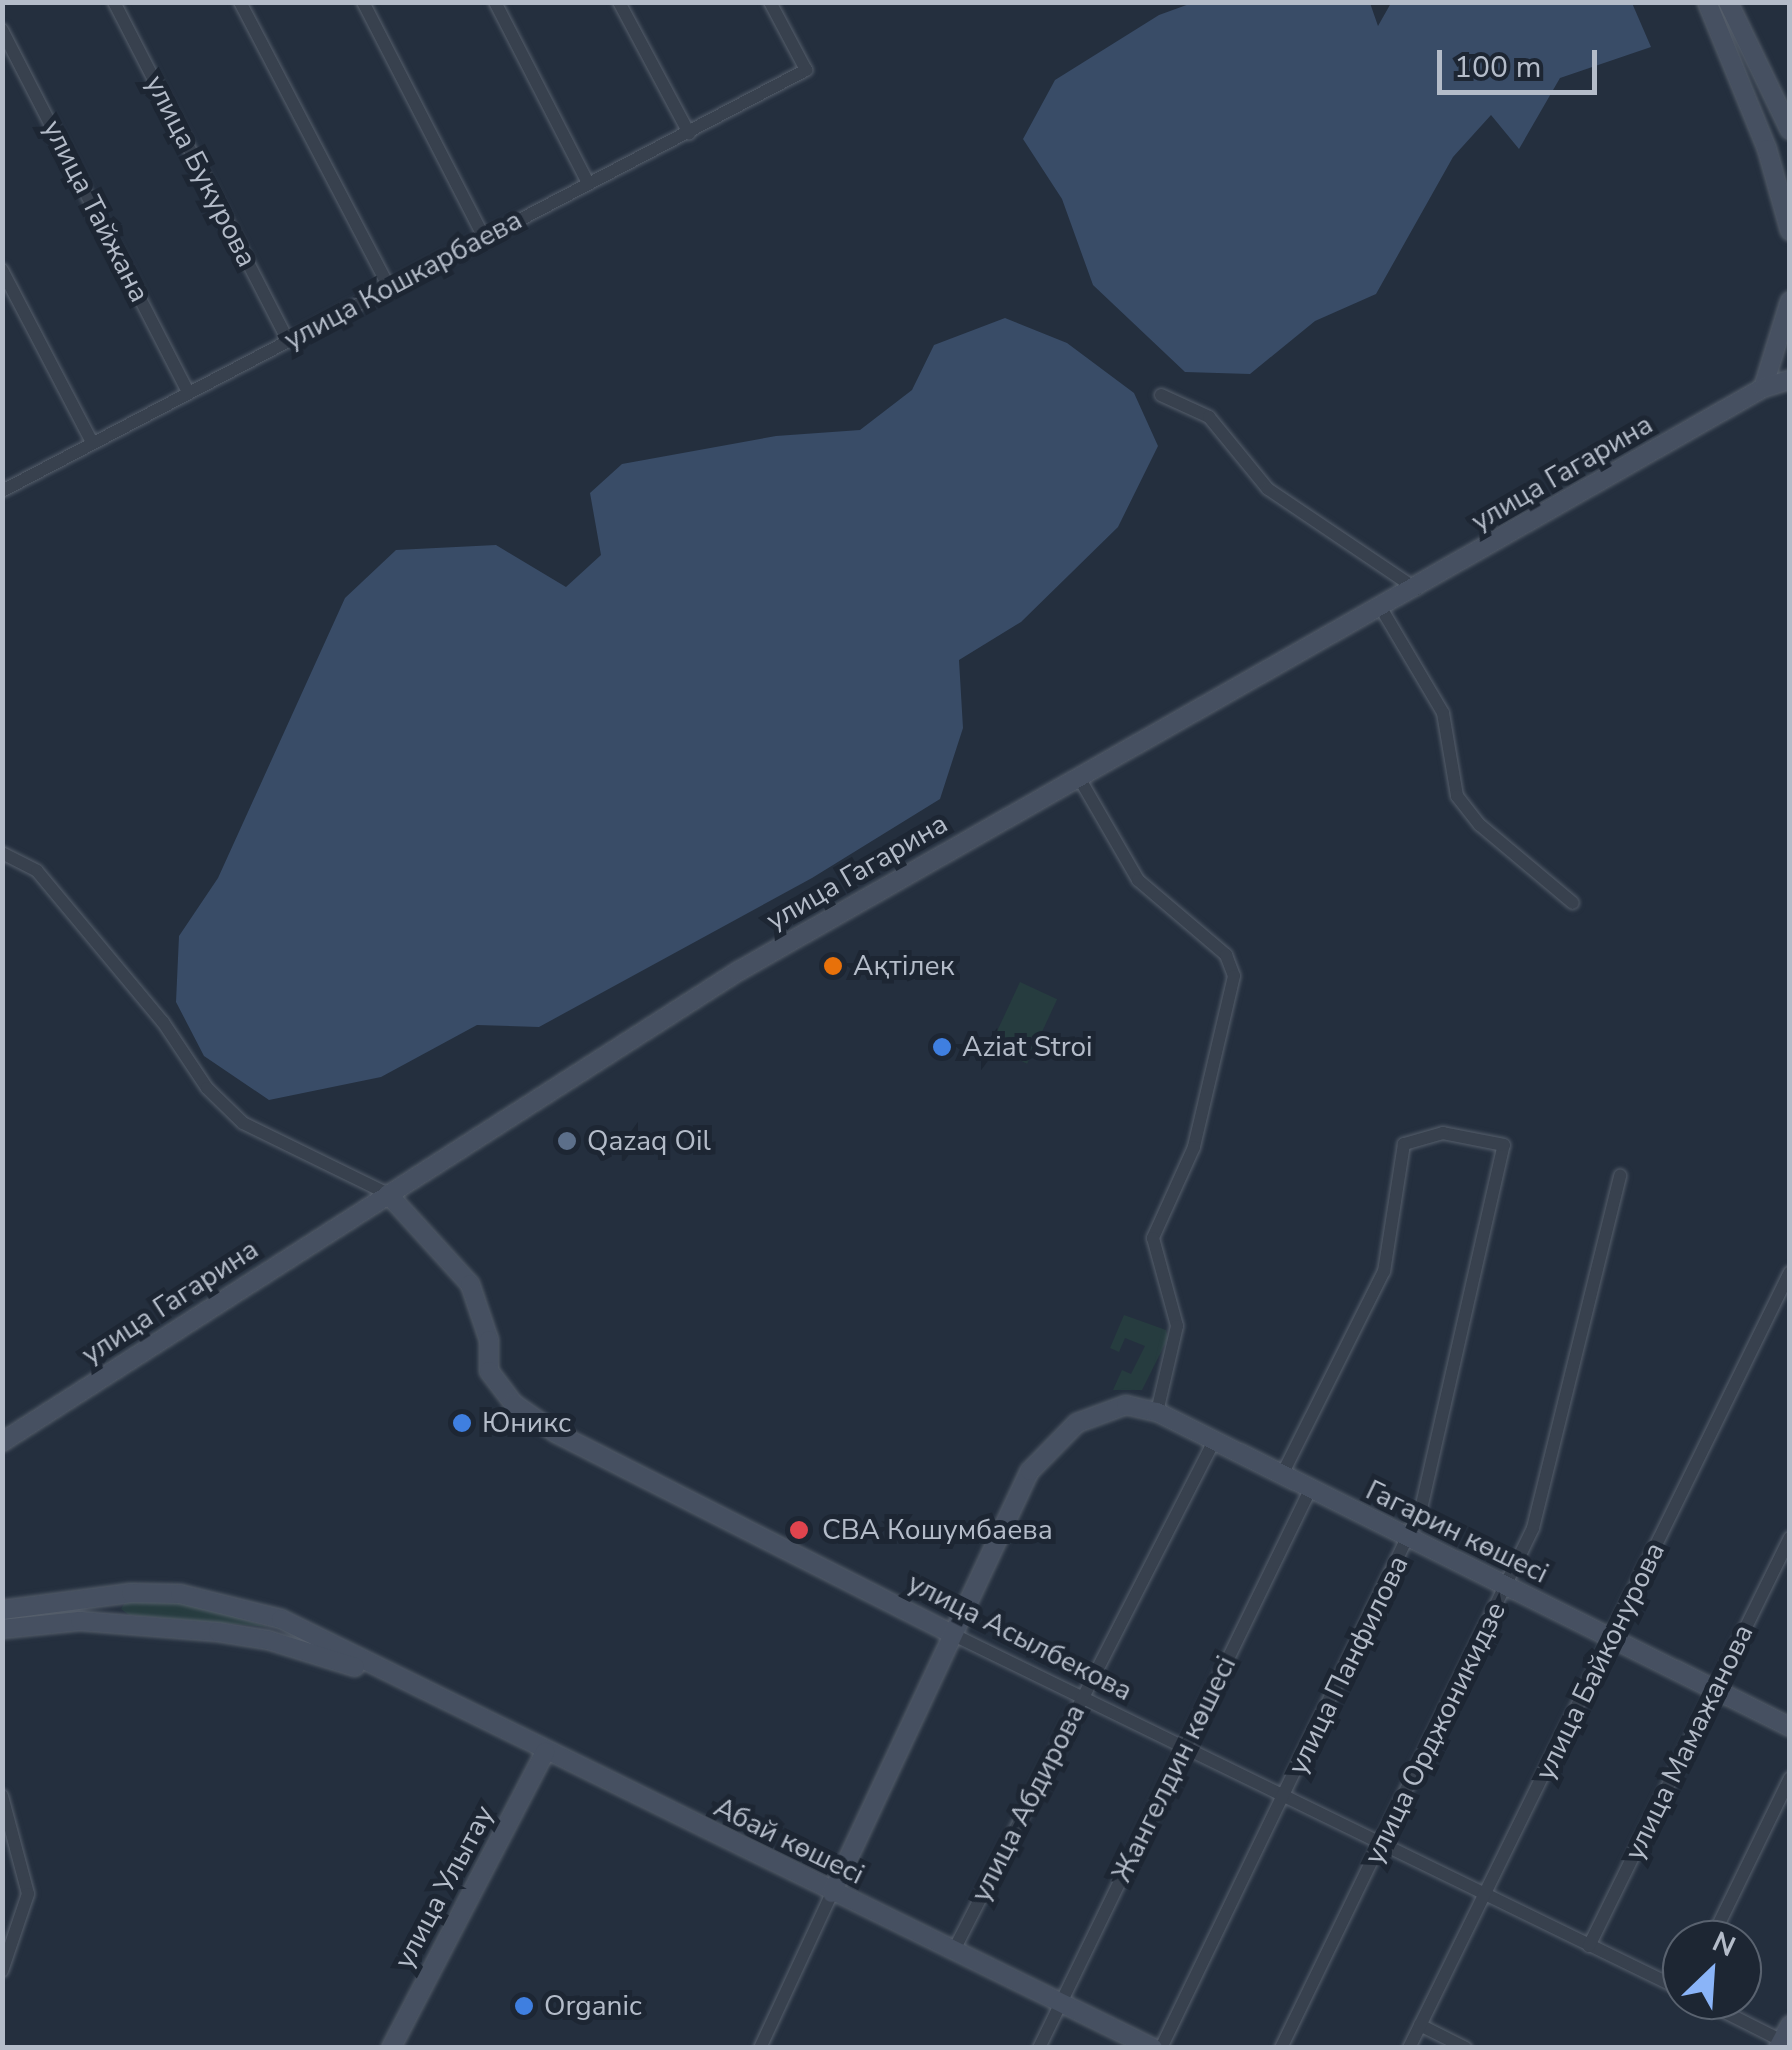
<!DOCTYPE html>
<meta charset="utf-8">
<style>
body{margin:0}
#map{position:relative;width:1792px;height:2050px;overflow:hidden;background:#242f3e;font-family:"Nunito Sans",sans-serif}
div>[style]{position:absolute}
.green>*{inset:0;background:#263c3f;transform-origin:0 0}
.water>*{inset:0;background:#394c67}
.roads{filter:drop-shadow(0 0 2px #565f6c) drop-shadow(0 0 2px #565f6c)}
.street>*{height:12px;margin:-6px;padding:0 6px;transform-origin:6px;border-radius:6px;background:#38414e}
.secondary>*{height:18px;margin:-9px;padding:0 9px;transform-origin:9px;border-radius:9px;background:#465061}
.dots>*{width:28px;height:28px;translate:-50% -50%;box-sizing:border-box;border:5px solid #1d2633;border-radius:50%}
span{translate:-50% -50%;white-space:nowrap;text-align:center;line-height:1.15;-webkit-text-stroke:10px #1d2633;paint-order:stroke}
.street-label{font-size:28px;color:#b4bcc9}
.poi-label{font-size:28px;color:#b4bcc9}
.left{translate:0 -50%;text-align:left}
.frame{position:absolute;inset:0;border:5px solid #b4bcc9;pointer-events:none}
.north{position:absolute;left:1662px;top:1920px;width:100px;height:100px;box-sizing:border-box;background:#1d2633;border:2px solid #59626f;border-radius:50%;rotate:25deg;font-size:28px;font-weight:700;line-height:40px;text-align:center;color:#b4bcc9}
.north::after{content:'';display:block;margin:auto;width:35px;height:45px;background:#8ab4f8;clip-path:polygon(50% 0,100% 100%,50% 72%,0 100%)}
.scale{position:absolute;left:1437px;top:50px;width:160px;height:45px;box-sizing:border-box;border:5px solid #b4bcc9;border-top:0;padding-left:12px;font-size:30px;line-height:35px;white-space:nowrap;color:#b4bcc9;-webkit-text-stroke:8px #1d2633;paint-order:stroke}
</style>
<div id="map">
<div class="green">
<i style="left:1020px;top:982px;width:41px;height:71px;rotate:25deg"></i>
<i style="clip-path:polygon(1124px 1315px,1166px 1330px,1168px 1338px,1142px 1390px,1113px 1390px,1122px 1370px,1131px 1374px,1145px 1346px,1125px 1338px,1119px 1352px,1110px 1348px)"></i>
<i style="clip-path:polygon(126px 1601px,193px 1603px,268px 1627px,129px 1615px,121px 1609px)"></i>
</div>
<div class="water">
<i style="clip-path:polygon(1192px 3px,1370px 3px,1378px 26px,1391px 3px,1632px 3px,1651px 47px,1560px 78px,1519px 149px,1491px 115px,1453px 157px,1376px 294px,1315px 321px,1250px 374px,1185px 372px,1093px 285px,1062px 199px,1023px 139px,1055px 80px,1159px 15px)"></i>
<i style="clip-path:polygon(1005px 318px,1067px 343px,1134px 393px,1158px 446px,1118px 527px,1021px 622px,959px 660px,963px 728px,940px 799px,812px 878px,539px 1027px,477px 1025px,381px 1077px,269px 1100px,204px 1056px,176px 1002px,179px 936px,218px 878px,345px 598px,396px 550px,496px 545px,566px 587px,601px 555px,590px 493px,622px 464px,776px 436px,860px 430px,912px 390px,934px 345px)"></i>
</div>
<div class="roads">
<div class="street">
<i style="left:114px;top:2px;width:380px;rotate:62.8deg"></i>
<i style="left:240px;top:2px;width:322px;rotate:62.4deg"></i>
<i style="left:363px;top:2px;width:264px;rotate:62.8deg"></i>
<i style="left:495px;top:2px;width:203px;rotate:62.8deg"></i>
<i style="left:619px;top:2px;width:149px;rotate:61.9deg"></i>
<i style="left:2px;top:30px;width:407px;rotate:62.8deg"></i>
<i style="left:2px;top:270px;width:194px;rotate:62.4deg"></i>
<i style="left:1161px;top:395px;width:53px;rotate:24.6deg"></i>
<i style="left:1209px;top:417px;width:93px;rotate:50.7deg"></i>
<i style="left:1268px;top:489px;width:179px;rotate:34deg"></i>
<i style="left:2px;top:491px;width:908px;rotate:-27.64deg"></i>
<i style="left:806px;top:70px;width:77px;rotate:-117.9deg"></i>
<i style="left:1381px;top:608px;width:122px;rotate:59.4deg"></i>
<i style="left:1443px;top:713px;width:84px;rotate:80.4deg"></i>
<i style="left:1457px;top:796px;width:37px;rotate:52deg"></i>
<i style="left:1480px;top:825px;width:121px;rotate:40deg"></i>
<i style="left:1078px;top:776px;width:120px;rotate:60deg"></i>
<i style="left:1138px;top:880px;width:116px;rotate:40.4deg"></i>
<i style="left:1226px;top:955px;width:22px;rotate:69deg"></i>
<i style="left:1234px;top:976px;width:176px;rotate:103.2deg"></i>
<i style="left:1194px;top:1147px;width:100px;rotate:114.3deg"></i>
<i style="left:1153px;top:1238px;width:91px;rotate:74.7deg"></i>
<i style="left:1177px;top:1326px;width:88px;rotate:103.1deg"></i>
<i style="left:2px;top:853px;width:39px;rotate:27deg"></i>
<i style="left:37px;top:871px;width:197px;rotate:50.2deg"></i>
<i style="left:163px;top:1022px;width:79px;rotate:56.3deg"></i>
<i style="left:207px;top:1088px;width:50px;rotate:44.2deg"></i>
<i style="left:243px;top:1123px;width:161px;rotate:26.1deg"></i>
<i style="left:952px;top:1634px;width:812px;rotate:26deg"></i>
<i style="left:2px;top:1796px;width:101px;rotate:75.1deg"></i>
<i style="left:28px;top:1894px;width:81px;rotate:108.7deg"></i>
<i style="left:1711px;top:1940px;width:180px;rotate:-64deg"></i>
<i style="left:1589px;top:1946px;width:455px;rotate:-63.8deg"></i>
<i style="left:954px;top:1950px;width:569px;rotate:-62.94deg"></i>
<i style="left:1701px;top:2000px;width:97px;rotate:26.8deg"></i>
<i style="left:1420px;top:2025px;width:51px;rotate:26.6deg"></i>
<i style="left:760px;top:2048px;width:171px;rotate:-65.1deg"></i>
<i style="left:1039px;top:2048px;width:620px;rotate:-64.1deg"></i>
<i style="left:1161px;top:2048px;width:598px;rotate:-64.25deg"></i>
<i style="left:1421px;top:1509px;width:373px;rotate:-77.2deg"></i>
<i style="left:1504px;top:1145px;width:62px;rotate:-168.9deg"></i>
<i style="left:1443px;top:1133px;width:41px;rotate:164.2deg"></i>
<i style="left:1404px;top:1144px;width:129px;rotate:98.9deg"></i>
<i style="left:1384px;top:1271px;width:230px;rotate:116.6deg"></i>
<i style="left:1281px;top:2048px;width:578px;rotate:-64.14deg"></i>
<i style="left:1533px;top:1528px;width:363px;rotate:-76.1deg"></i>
<i style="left:1409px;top:2048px;width:864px;rotate:-63.85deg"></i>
</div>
<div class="secondary">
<i style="left:1707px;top:2px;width:159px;rotate:67.8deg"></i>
<i style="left:1767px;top:149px;width:85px;rotate:74.3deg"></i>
<i style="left:1728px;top:2px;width:142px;rotate:64.2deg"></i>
<i style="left:1763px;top:388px;width:91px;rotate:-72.8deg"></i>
<i style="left:388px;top:1194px;width:122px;rotate:47.7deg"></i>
<i style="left:470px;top:1284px;width:59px;rotate:71.3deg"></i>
<i style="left:489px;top:1340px;width:31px;rotate:90deg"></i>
<i style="left:489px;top:1371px;width:40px;rotate:53deg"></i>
<i style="left:513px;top:1403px;width:52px;rotate:34.9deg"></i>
<i style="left:556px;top:1433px;width:444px;rotate:26.9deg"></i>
<i style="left:2px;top:1442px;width:872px;rotate:-32.6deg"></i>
<i style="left:737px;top:972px;width:1181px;rotate:-29.65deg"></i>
<i style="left:1763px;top:388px;width:28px;rotate:-17deg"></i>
<i style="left:2px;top:1610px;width:130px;rotate:-7.5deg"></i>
<i style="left:131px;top:1593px;width:49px;rotate:1.2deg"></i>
<i style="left:180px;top:1594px;width:104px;rotate:13.9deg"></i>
<i style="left:281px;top:1619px;width:972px;rotate:26.2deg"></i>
<i style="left:2px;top:1629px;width:78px;rotate:-5.9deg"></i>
<i style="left:80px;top:1621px;width:138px;rotate:4.6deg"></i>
<i style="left:218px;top:1632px;width:51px;rotate:9.1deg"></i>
<i style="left:268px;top:1640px;width:91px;rotate:17.2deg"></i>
<i style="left:832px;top:1893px;width:466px;rotate:-64.9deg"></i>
<i style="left:1030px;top:1471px;width:67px;rotate:-45.6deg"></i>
<i style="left:1077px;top:1423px;width:52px;rotate:-20.2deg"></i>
<i style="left:1126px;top:1405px;width:32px;rotate:13deg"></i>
<i style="left:1157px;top:1412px;width:707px;rotate:26.46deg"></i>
<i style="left:391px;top:2048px;width:334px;rotate:-62.5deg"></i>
<i style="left:1778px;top:2048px;width:26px;rotate:-62deg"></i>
</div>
</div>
<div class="dots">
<i style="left:833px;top:966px;background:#e8710a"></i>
<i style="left:942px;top:1047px;background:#3f7fe0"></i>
<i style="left:567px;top:1141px;background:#5c6f8a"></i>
<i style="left:462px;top:1423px;background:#3f7fe0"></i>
<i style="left:799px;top:1530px;background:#e0444e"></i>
<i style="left:524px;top:2006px;background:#3f7fe0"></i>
</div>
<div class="street-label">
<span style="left:201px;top:171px;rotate:63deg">улица Букурова</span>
<span style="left:96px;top:211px;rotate:63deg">улица Тайжана</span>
<span style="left:403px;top:280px;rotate:-28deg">улица Кошкарбаева</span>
<span style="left:1562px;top:473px;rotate:-30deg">улица Гагарина</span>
<span style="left:857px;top:872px;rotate:-30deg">улица Гагарина</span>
<span style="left:170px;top:1302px;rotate:-33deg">улица Гагарина</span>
<span style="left:1457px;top:1532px;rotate:26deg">Гагарин көшесі</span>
<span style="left:1020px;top:1637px;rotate:27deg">улица Асылбекова</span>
<span style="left:1600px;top:1661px;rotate:-64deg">улица Байконурова</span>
<span style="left:1348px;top:1665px;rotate:-64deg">улица Панфилова</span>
<span style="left:1435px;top:1733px;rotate:-64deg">улица Орджоникидзе</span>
<span style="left:1689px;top:1742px;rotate:-64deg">улица Мамажанова</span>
<span style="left:1174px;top:1769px;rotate:-64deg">Жангелдин көшесі</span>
<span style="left:1028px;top:1803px;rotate:-63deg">улица Абдирова</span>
<span style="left:789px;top:1841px;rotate:26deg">Абай көшесі</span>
<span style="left:444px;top:1887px;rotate:-62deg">улица Улытау</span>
</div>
<div class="poi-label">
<span class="left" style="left:853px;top:966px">Ақтілек</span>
<span class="left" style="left:962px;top:1047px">Aziat Stroi</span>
<span class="left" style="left:587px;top:1141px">Qazaq Oil</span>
<span class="left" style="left:482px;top:1423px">Юникс</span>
<span class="left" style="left:822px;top:1530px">СВА Кошумбаева</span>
<span class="left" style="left:544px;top:2006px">Organic</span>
</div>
<div class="frame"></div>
<div class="north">N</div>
<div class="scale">100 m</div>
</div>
